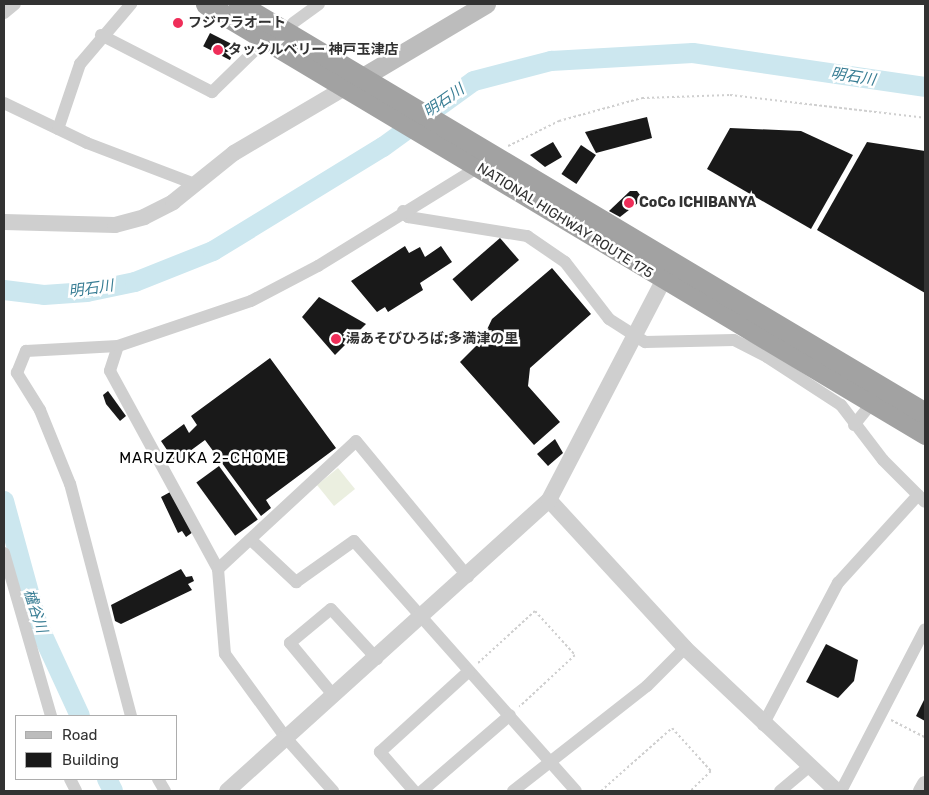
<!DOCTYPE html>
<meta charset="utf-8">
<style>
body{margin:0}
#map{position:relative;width:929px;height:795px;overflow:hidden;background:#fff;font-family:Rubik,"Noto Sans JP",sans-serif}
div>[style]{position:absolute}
.green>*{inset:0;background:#ebefe0;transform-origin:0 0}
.river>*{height:20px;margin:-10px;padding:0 10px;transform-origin:10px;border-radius:10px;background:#cce7ef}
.building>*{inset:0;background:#191919;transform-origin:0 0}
.path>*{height:2px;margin-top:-1px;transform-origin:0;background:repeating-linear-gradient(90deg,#cfcfcf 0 2.5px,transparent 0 5px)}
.minor>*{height:12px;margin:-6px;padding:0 6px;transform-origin:6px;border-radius:6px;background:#cfcfcf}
.tertiary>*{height:16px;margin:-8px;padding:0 8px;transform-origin:8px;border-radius:8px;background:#cfcfcf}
.secondary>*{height:19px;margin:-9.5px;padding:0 9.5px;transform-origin:9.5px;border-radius:9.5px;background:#bcbcbc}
.trunk>*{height:21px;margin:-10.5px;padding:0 10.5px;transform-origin:10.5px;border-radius:10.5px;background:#a2a2a2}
.dots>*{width:14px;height:14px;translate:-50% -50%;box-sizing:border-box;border:2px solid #fff;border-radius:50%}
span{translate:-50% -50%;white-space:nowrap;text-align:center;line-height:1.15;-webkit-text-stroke:5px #fff;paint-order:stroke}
.poi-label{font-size:14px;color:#323232;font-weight:700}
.left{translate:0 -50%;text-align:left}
.street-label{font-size:14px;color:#323232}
.water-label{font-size:15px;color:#387d94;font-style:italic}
.neighbourhood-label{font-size:15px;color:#000;letter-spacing:1px}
.frame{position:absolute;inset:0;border:5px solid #323232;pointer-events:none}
.legend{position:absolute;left:15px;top:715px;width:162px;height:65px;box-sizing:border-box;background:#fff;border:1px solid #adadad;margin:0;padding:6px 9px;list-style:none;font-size:15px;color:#323232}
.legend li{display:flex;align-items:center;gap:10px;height:25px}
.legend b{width:25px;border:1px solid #adadad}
</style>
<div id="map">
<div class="green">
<i style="left:338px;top:468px;width:27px;height:27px;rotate:51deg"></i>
</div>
<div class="river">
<i style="left:4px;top:290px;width:40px;rotate:7.1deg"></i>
<i style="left:44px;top:295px;width:43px;rotate:-4deg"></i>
<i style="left:87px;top:292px;width:49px;rotate:-11.8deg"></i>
<i style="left:135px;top:282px;width:84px;rotate:-21.7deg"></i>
<i style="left:213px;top:251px;width:199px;rotate:-31.5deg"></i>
<i style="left:383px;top:147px;width:112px;rotate:-36deg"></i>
<i style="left:474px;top:81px;width:80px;rotate:-14.6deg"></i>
<i style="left:551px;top:61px;width:142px;rotate:-3.2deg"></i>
<i style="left:693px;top:53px;width:234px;rotate:8.3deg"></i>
<i style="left:4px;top:501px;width:129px;rotate:74.7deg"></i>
<i style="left:38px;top:625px;width:100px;rotate:65.2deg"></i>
<i style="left:107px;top:779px;width:13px;rotate:63deg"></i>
</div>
<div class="building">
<i style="left:210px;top:33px;width:30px;height:15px;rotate:27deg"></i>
<i style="clip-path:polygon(647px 117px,652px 138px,596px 153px,585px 132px)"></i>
<i style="clip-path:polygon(730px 128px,801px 131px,853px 155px,811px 229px,707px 169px)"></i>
<i style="clip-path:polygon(553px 142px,562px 157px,545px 167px,530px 155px)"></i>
<i style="clip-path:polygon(867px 142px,925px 151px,925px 293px,817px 230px)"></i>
<i style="left:581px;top:145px;width:18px;height:35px;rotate:34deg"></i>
<i style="clip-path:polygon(630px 191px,637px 191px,643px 199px,620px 217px,609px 211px)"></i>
<i style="left:500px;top:238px;width:29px;height:63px;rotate:49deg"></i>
<i style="clip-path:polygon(405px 246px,409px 253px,420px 247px,425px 257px,441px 246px,452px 262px,420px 283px,423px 290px,388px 312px,385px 307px,377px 312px,351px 281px)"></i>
<i style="clip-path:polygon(552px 268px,591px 314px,530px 368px,528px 386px,560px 422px,534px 445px,460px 362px,482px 340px,492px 319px)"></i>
<i style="clip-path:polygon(319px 297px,366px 324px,335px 355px,302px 317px)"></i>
<i style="clip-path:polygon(270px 358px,336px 448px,266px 500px,271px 508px,261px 516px,205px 440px,175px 462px,161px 441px,184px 424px,189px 433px,197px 425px,191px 416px)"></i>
<i style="clip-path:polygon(108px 391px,126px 416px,120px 421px,106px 404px,103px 395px)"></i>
<i style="clip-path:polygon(555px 439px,563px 453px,548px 466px,537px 454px)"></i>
<i style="left:219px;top:466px;width:66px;height:28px;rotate:54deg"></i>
<i style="clip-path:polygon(172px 491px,193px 532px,186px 537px,182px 531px,178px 533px,161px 497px)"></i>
<i style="clip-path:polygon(181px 569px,186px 577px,192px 576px,194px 581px,188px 584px,192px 590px,121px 624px,115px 621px,111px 605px)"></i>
<i style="clip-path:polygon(826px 644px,858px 660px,854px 681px,838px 698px,806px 682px)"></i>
<i style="clip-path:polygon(925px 698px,925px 721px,916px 716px)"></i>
</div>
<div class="path">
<i style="left:508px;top:146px;width:57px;rotate:-26.1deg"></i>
<i style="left:559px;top:121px;width:86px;rotate:-15.5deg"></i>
<i style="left:642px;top:98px;width:88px;rotate:-2deg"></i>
<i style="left:730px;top:95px;width:196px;rotate:6.7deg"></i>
<i style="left:478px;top:663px;width:77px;rotate:-42.4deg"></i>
<i style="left:535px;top:611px;width:59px;rotate:47.7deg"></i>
<i style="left:575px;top:655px;width:76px;rotate:137.1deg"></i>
<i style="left:891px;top:720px;width:38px;rotate:27deg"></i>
<i style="left:601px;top:791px;width:95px;rotate:-41.6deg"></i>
<i style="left:672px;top:728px;width:58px;rotate:47.8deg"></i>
<i style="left:711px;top:771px;width:29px;rotate:136deg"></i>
</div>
<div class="minor">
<i style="left:4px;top:13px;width:14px;rotate:-39deg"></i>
<i style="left:293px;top:23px;width:32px;rotate:-36deg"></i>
<i style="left:101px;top:35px;width:125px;rotate:27.2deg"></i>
<i style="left:212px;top:92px;width:62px;rotate:-44.3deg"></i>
<i style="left:4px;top:103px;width:92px;rotate:25.7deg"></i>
<i style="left:87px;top:143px;width:112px;rotate:20.9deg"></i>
<i style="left:58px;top:129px;width:69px;rotate:-71.3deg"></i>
<i style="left:80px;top:64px;width:79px;rotate:-49.6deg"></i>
<i style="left:403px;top:211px;width:8px;rotate:50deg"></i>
<i style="left:408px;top:217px;width:121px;rotate:9.1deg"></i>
<i style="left:527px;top:236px;width:46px;rotate:34.4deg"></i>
<i style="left:565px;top:262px;width:72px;rotate:52.3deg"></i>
<i style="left:609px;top:319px;width:43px;rotate:32.6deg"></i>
<i style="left:645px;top:342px;width:89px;rotate:-1.3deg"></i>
<i style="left:734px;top:340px;width:37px;rotate:27deg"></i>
<i style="left:767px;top:357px;width:88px;rotate:33deg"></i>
<i style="left:841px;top:405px;width:69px;rotate:52.6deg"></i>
<i style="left:883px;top:460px;width:59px;rotate:45deg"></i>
<i style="left:118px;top:346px;width:26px;rotate:108deg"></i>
<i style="left:110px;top:371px;width:226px;rotate:61.4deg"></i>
<i style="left:218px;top:569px;width:85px;rotate:85.3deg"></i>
<i style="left:225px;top:654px;width:104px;rotate:54deg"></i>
<i style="left:286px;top:738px;width:71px;rotate:48.4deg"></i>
<i style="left:854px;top:425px;width:28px;rotate:-51deg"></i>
<i style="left:251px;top:540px;width:62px;rotate:43deg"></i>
<i style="left:296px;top:582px;width:71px;rotate:-35.3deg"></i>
<i style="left:354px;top:541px;width:334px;rotate:48.4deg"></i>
<i style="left:4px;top:553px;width:170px;rotate:73.9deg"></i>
<i style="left:218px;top:569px;width:188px;rotate:-42.8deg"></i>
<i style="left:356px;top:441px;width:176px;rotate:50.5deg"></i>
<i style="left:334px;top:696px;width:69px;rotate:-129.7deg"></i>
<i style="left:290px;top:643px;width:53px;rotate:-39.7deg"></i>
<i style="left:331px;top:609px;width:68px;rotate:47.4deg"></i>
<i style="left:131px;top:716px;width:240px;rotate:-104.7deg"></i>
<i style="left:70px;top:484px;width:80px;rotate:-112.1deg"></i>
<i style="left:40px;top:410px;width:44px;rotate:-121.9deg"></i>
<i style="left:17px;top:373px;width:24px;rotate:-68deg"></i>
<i style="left:26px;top:351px;width:92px;rotate:-3.1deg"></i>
<i style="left:118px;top:346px;width:140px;rotate:-18.7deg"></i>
<i style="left:251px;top:301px;width:76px;rotate:-27.6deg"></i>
<i style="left:318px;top:266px;width:194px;rotate:-31.7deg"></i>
<i style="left:763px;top:725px;width:161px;rotate:-62.2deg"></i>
<i style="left:838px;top:583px;width:119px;rotate:-47.7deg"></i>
<i style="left:70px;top:779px;width:13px;rotate:63deg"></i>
<i style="left:158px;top:779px;width:14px;rotate:60deg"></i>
<i style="left:414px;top:791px;width:52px;rotate:-131.1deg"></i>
<i style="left:380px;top:752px;width:120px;rotate:-42.3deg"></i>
<i style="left:422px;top:791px;width:116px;rotate:-40.8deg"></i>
<i style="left:513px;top:791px;width:170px;rotate:-38.1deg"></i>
<i style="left:647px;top:686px;width:54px;rotate:-45deg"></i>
<i style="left:780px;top:791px;width:39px;rotate:-40deg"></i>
<i style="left:841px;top:791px;width:182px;rotate:-62.6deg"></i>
</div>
<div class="tertiary">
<i style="left:4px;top:222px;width:111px;rotate:1.5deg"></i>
<i style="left:115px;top:225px;width:30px;rotate:-15deg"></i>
<i style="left:144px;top:217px;width:33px;rotate:-27deg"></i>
<i style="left:173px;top:202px;width:78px;rotate:-38.8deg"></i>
<i style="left:234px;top:153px;width:130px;rotate:-30.5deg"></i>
<i style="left:549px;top:500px;width:201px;rotate:47.4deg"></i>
<i style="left:685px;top:648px;width:209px;rotate:43.3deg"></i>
<i style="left:227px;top:791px;width:434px;rotate:-42.1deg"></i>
<i style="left:549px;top:500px;width:260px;rotate:-62.5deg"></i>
<i style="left:921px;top:791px;width:8px;rotate:-60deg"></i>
</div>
<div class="secondary">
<i style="left:351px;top:84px;width:157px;rotate:-30.7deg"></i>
</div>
<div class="trunk">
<i style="left:206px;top:4px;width:838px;rotate:30.88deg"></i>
<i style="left:239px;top:4px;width:799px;rotate:30.8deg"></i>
</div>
<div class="dots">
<i style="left:178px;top:23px;background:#ef2e59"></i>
<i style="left:218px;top:50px;background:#ef2e59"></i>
<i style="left:629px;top:203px;background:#ef2e59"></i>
<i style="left:336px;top:339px;background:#ef2e59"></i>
</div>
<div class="poi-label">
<span class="left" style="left:188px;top:23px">フジワラオート</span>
<span class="left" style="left:228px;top:50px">タックルベリー 神戸玉津店</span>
<span class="left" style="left:639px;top:203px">CoCo ICHIBANYA</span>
<span class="left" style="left:346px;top:339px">湯あそびひろば;多満津の里</span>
</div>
<div class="street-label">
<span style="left:565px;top:221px;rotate:32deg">NATIONAL HIGHWAY ROUTE 175</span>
</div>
<div class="water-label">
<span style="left:853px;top:77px;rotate:9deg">明石川</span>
<span style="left:444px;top:101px;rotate:-35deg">明石川</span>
<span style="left:91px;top:289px;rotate:-8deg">明石川</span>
<span style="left:35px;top:611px;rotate:72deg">櫨谷川</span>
</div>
<div class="neighbourhood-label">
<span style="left:203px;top:459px">MARUZUKA 2-CHOME</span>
</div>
<div class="frame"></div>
<ul class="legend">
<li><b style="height:6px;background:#bcbcbc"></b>Road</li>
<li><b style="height:14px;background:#191919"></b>Building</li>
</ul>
</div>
